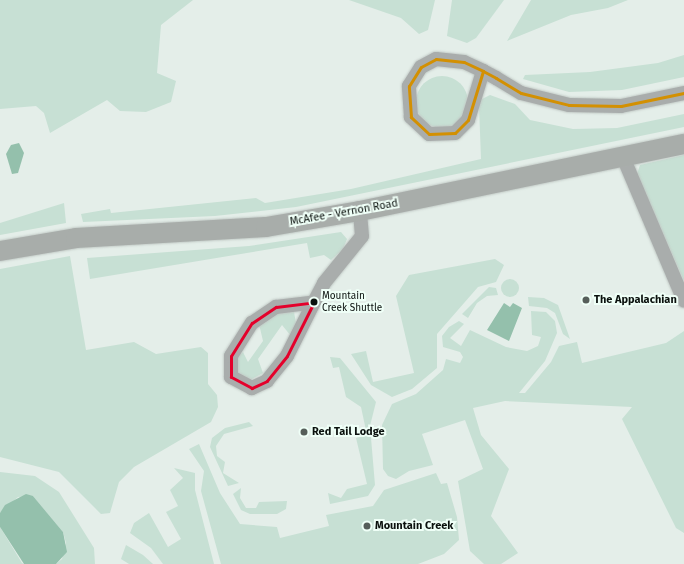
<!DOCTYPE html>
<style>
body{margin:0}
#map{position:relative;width:684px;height:564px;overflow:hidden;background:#e4eee9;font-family:"Fira Sans",sans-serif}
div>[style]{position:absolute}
.green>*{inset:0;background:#c7e0d4}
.round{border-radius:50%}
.water>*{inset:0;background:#94c0ac}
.roads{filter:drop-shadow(0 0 1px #c2cac6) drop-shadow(0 0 1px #c2cac6)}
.minor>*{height:14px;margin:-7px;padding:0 7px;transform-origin:7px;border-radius:7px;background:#a9adac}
.secondary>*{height:20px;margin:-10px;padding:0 10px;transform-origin:10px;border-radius:10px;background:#a8adaa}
.bus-1>*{height:3px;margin:-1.5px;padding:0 1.5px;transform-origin:1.5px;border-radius:1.5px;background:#d39002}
.bus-2>*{height:3px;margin:-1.5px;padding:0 1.5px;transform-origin:1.5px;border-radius:1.5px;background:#e4002b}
.dots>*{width:11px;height:11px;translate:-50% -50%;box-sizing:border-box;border:2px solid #effff7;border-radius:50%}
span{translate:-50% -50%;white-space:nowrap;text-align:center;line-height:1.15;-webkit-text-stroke:4px #effff7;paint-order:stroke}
.bus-label{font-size:10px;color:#0a100d}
.left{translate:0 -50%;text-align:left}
.street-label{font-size:11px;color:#0a100d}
.poi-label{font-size:11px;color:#0a100d;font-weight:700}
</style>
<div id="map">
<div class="green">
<i style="clip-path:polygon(0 0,193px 0,161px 25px,157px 73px,176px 81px,171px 102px,146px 112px,120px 111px,107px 100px,50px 133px,44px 113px,36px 106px,0 109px)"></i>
<i style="clip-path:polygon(349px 0,435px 0,428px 30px,419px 34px,401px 18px)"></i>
<i style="clip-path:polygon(452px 0,504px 0,476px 38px,467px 43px,447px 36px)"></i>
<i style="clip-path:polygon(531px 0,628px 0,608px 8px,571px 15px,507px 41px)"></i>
<i style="clip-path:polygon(684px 55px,684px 77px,622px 90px,569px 92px,523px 79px,525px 75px,590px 72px,658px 63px)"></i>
<i class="round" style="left:416px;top:76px;width:52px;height:52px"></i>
<i style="clip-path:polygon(490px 95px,515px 104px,530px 120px,573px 129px,617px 128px,684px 114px,684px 127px,296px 207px,215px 216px,83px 222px,81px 214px,110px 209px,111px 213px,256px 198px,265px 203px,351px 189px,481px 159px,479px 106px,482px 99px)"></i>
<i style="clip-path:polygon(684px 155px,684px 281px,637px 174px,640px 165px)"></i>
<i style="clip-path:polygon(64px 203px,66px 223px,0 235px,0 223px)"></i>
<i style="clip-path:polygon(341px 232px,347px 239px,343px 249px,331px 260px,324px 255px,310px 258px,307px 243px,90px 279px,87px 258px,249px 246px)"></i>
<i style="clip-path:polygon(70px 256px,86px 350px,134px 342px,156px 354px,201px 347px,208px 353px,208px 384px,217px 395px,218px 407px,211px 422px,134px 467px,119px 482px,110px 513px,101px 514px,59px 472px,0 457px,0 269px)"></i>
<i style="clip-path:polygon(495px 259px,504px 265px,496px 282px,478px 287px,437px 334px,437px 368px,412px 389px,392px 397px,371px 385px,351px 354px,366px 351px,373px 382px,414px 373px,396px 296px,409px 275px)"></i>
<i class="round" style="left:501px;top:279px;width:18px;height:18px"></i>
<i style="clip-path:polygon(489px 287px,496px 288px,498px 295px,487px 296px,477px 303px,468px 318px,462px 314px)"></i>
<i style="clip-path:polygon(528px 297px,544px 298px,558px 305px,570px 339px,563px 334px,555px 313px,547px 308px,529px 306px)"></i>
<i style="clip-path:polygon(531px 311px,546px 312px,555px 321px,557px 333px,545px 361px,519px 393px,525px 393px,551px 362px,559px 346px,577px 342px,582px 363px,666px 343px,684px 331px,684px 533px,676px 528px,622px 419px,632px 407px,505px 401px,473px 408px,481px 435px,509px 469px,491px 516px,518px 553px,501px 564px,484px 564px,470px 551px,458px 481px,483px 469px,465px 420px,422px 434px,433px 465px,409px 471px,396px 479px,388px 476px,383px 469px,382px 425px,392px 404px,416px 394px,443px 370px,446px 359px,460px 363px,463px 357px,460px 352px,443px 347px,442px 336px,449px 327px,459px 321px,464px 324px,450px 338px,461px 346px,470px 330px,506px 347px,527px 351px,538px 346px,541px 337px,532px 335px)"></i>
<i style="clip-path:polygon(294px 312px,296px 323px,291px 336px,282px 325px,258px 359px,263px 373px,252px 379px,241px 377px,237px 371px,237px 357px,243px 352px,248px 362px,263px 341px,259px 324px,275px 314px)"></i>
<i style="clip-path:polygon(330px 357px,340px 358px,376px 402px,370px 426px,375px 485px,368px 496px,330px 504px,328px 493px,341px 498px,347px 489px,367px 484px,356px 438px,367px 435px,361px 407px,346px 397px,339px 367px,333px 368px)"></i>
<i style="clip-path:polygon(249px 422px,253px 426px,224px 434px,216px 446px,217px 456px,225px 462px,223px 473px,239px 483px,228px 486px,210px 447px,212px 438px,225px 428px)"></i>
<i style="clip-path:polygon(199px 444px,220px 493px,240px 524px,277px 527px,280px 538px,329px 526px,326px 515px,373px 506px,384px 490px,436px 473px,441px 484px,447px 483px,457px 517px,459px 540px,444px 554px,418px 564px,221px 564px,201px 491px,204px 471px,189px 449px)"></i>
<i style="clip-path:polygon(174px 468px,195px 473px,195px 490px,214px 564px,163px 564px,151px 548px,130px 533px,134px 523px,149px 513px,168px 547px,181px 539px,166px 512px,178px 506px,170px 490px,183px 478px)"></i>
<i style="clip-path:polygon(0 472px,35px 476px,59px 492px,94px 548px,95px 564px,56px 564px,62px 559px,66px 543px,63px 532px,33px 496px,18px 497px,0 513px)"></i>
<i style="clip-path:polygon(241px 488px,240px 498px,246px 508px,256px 508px,259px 502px,287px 501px,286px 509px,277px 514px,250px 514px,241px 510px,233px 494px)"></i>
<i style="clip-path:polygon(0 527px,22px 563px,24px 564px,0 564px)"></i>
<i style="clip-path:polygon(126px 545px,143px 555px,153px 564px,129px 564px,121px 559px)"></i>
</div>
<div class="water">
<i style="clip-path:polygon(19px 143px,24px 153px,18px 173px,12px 174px,6px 154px,11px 145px)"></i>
<i style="clip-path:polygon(504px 303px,510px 307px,513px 303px,522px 308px,509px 341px,487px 330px)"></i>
<i style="clip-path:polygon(26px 494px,33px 496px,63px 532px,67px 552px,56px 564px,24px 564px,0 527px,0 513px,5px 505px)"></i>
</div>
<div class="roads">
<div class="minor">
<i style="left:483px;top:71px;width:51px;rotate:107deg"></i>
<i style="left:468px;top:120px;width:18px;rotate:135deg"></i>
<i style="left:455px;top:133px;width:26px;rotate:178deg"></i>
<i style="left:429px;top:134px;width:25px;rotate:-137deg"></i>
<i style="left:411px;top:117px;width:31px;rotate:-94deg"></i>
<i style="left:409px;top:86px;width:22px;rotate:-58deg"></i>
<i style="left:421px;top:67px;width:17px;rotate:-28deg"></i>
<i style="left:436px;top:59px;width:28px;rotate:6deg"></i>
<i style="left:464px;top:62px;width:21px;rotate:25deg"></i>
<i style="left:483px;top:71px;width:15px;rotate:28deg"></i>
<i style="left:496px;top:78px;width:29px;rotate:31deg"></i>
<i style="left:521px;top:93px;width:49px;rotate:14deg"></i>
<i style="left:569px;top:105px;width:52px;rotate:1.1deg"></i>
<i style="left:621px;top:106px;width:64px;rotate:-11.7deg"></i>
<i style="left:623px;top:157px;width:156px;rotate:67deg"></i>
<i style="left:314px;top:302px;width:60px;rotate:116.6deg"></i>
<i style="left:287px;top:356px;width:32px;rotate:129deg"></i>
<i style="left:267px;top:381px;width:17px;rotate:155deg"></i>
<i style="left:252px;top:388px;width:24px;rotate:-152deg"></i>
<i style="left:231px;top:377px;width:21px;rotate:-90deg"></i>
<i style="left:231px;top:356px;width:39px;rotate:-58deg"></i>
<i style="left:252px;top:323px;width:29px;rotate:-34deg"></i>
<i style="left:276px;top:307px;width:38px;rotate:-7deg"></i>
<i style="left:314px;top:302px;width:21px;rotate:-62deg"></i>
<i style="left:324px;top:283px;width:60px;rotate:-51deg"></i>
<i style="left:362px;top:236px;width:25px;rotate:-95deg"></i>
</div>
<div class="secondary">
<i style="left:0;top:251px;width:77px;rotate:-9.7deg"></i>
<i style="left:76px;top:238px;width:190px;rotate:-3.3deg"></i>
<i style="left:266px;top:227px;width:95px;rotate:-9.7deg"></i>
<i style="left:360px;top:211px;width:331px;rotate:-11.7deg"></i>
</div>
</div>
<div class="bus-1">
<i style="left:483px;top:71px;width:51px;rotate:107deg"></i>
<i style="left:468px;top:120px;width:18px;rotate:135deg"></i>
<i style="left:455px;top:133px;width:26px;rotate:178deg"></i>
<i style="left:429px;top:134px;width:25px;rotate:-137deg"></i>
<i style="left:411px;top:117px;width:31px;rotate:-94deg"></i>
<i style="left:409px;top:86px;width:22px;rotate:-58deg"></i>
<i style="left:421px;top:67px;width:17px;rotate:-28deg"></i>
<i style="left:436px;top:59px;width:28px;rotate:6deg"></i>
<i style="left:464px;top:62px;width:21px;rotate:25deg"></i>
<i style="left:483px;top:71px;width:15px;rotate:28deg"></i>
<i style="left:496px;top:78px;width:29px;rotate:31deg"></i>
<i style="left:521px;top:93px;width:49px;rotate:14deg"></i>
<i style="left:569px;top:105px;width:52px;rotate:1.1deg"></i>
<i style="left:621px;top:106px;width:64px;rotate:-11.7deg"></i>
</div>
<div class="bus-2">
<i style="left:314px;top:302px;width:60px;rotate:116.6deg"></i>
<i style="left:287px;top:356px;width:32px;rotate:129deg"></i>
<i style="left:267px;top:381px;width:17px;rotate:155deg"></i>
<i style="left:252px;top:388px;width:24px;rotate:-152deg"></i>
<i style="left:231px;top:377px;width:21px;rotate:-90deg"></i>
<i style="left:231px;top:356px;width:39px;rotate:-58deg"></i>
<i style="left:252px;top:323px;width:29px;rotate:-34deg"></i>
<i style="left:276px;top:307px;width:38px;rotate:-7deg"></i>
</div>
<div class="dots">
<i style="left:586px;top:300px;background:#565e5a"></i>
<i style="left:314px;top:302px;background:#0a100d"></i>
<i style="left:304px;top:432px;background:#565e5a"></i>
<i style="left:367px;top:526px;background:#565e5a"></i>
</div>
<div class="bus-label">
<span class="left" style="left:322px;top:302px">Mountain<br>Creek Shuttle</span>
</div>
<div class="street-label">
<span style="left:344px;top:213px;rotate:-10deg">McAfee - Vernon Road</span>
</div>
<div class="poi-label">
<span class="left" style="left:594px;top:300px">The Appalachian</span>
<span class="left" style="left:312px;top:432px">Red Tail Lodge</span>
<span class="left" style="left:375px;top:526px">Mountain Creek</span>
</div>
</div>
